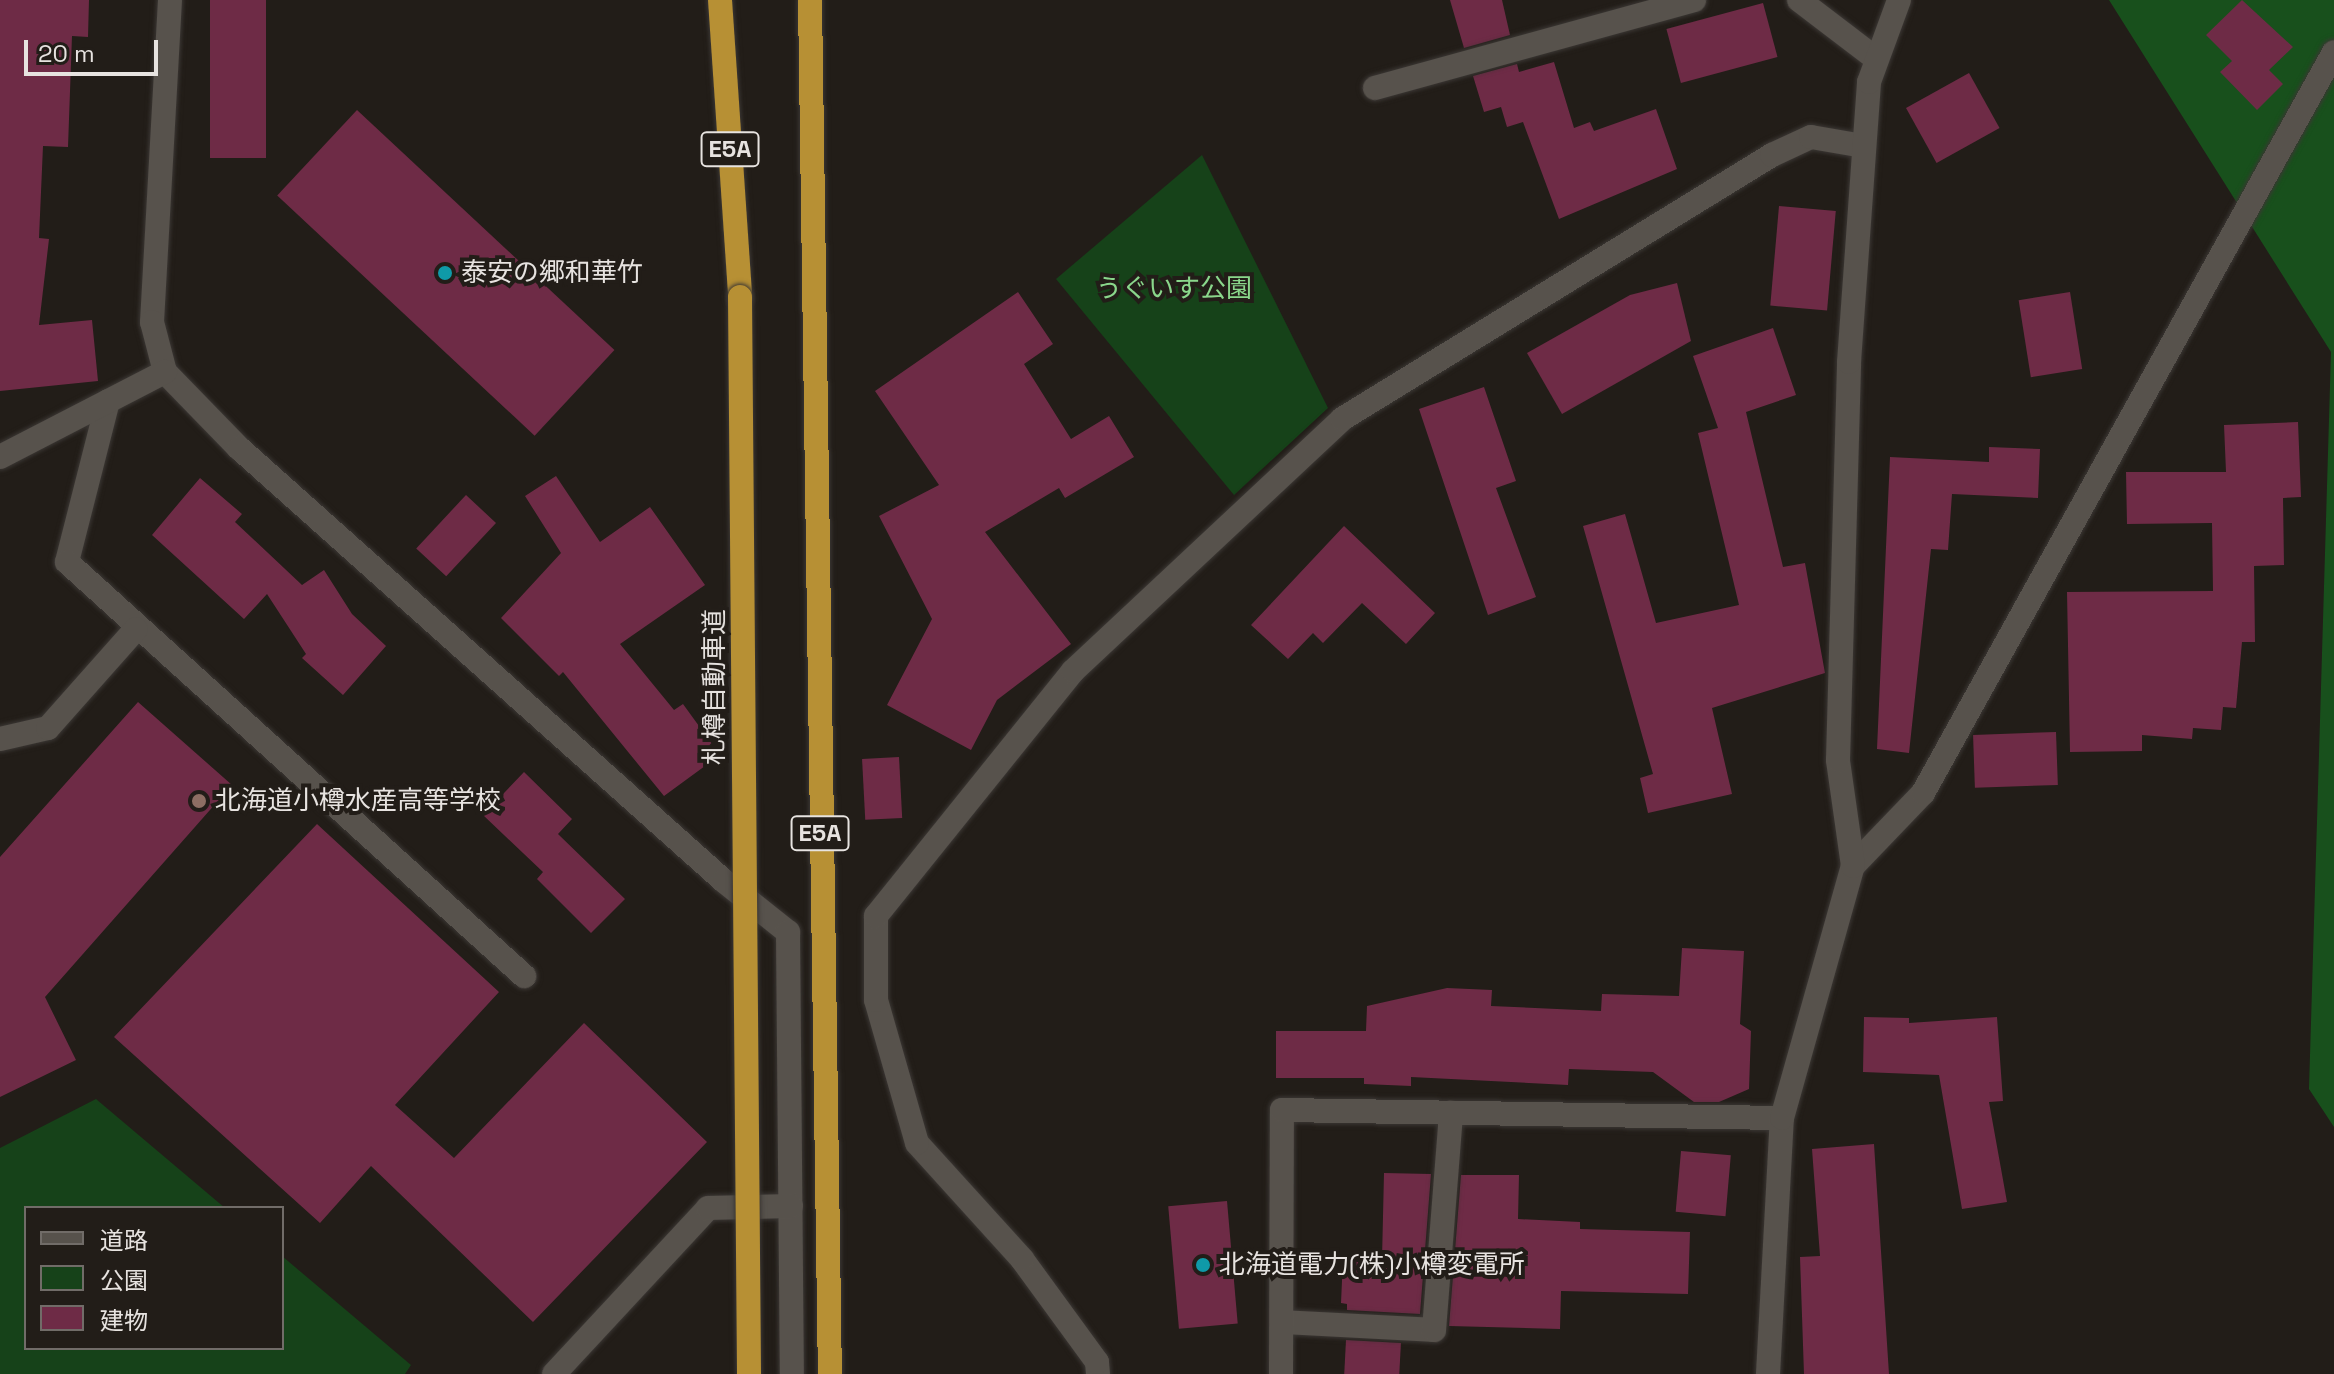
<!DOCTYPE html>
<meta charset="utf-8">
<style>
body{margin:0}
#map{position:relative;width:2334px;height:1374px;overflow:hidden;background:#221d18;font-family:"Space Grotesk","Noto Sans JP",sans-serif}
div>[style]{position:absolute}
.green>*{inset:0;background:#164219}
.forest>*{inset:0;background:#18501c}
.building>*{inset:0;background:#6e2b46;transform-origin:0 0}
.roads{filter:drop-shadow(0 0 2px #3b3734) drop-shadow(0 0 2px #3b3734)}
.minor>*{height:24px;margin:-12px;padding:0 12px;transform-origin:12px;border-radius:12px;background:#57524c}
.highway>*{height:24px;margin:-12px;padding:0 12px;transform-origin:12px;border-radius:12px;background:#b79034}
.bridges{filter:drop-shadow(0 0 2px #3b3734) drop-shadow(0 0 2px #3b3734)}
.highway-bridge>*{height:24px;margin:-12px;padding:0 12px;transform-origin:12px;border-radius:12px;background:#b79034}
.dots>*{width:22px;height:22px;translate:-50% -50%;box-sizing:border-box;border:4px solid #221d18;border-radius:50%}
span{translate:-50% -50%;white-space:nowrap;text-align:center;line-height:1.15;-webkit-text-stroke:8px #221d18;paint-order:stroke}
.shield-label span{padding:2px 6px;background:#221d18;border:2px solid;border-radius:6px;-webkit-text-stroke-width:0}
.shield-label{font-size:24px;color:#e7e3e0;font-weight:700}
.poi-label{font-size:26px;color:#e7e3e0}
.left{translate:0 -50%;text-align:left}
.park-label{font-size:26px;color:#8ad78b}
.street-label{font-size:26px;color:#e7e3e0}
.legend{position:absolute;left:24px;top:1206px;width:260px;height:144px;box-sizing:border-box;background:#221d18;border:2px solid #716c68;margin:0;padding:10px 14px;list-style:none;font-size:24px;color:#e7e3e0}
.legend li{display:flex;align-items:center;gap:16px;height:40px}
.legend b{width:40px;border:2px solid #716c68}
.scale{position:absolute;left:24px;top:40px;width:134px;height:36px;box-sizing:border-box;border:4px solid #e7e3e0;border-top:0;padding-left:10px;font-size:24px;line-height:28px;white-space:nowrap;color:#e7e3e0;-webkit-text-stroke:6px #221d18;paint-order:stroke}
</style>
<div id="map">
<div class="green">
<i style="clip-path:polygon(1202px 155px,1328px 408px,1234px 495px,1056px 279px)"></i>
<i style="clip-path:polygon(96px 1099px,225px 1208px,26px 1208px,26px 1348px,282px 1348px,282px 1256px,411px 1365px,405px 1374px,0 1374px,0 1148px)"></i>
</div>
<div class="forest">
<i style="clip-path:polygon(2109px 0,2334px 0,2334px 1127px,2309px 1089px,2331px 352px)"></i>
</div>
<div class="building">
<i style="clip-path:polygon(0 0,89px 0,88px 37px,72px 36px,68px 147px,43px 146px,39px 238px,49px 239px,39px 325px,92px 320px,98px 381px,0 391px)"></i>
<i style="left:210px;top:0;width:56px;height:158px"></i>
<i style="clip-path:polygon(1450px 0,1502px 0,1510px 35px,1464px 48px)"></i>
<i style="clip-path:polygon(2242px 0,2293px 47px,2269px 70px,2283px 84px,2257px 110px,2220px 72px,2232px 61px,2206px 35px)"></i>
<i style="left:1763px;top:3px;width:56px;height:100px;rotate:75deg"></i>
<i style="clip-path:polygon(1554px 62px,1574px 128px,1590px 122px,1594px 131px,1656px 109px,1677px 169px,1559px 219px,1523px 122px,1507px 127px,1501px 107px,1484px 112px,1473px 76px,1517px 64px,1519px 72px)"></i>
<i style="left:1969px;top:73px;width:63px;height:72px;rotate:61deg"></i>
<i style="left:357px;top:110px;width:352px;height:117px;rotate:43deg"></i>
<i style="left:1779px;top:206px;width:57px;height:100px;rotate:5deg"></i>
<i style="clip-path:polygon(1677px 283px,1691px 341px,1562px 414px,1527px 353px,1630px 295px)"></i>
<i style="clip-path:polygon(1018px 292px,1053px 344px,1024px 364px,1071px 439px,1109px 416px,1134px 457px,1065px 498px,1059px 488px,985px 532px,1071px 644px,997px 700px,971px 750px,887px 705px,932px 619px,879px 516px,939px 485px,875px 391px)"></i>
<i style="left:2070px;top:292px;width:78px;height:52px;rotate:81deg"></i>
<i style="clip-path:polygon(1773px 328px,1796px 395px,1746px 412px,1783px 567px,1805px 563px,1825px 673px,1712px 708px,1732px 794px,1648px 813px,1640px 778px,1653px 774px,1583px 526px,1625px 514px,1656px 623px,1739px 605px,1698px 433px,1718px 428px,1693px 356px)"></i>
<i style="clip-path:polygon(1484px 387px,1516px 481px,1496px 488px,1536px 597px,1488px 615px,1419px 409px)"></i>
<i style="clip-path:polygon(2298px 422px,2301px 497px,2283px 498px,2284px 565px,2254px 566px,2255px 642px,2242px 642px,2236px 708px,2223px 707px,2221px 730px,2193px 728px,2192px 739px,2142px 735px,2142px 751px,2070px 752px,2067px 592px,2213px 591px,2212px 523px,2127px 524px,2126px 472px,2226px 472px,2224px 425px)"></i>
<i style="clip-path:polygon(1989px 447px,2040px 449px,2038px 498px,1952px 494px,1948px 550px,1931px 549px,1909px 753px,1877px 749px,1890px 457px,1989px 462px)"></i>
<i style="clip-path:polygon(556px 476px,600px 542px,650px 507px,705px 585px,620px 644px,674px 710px,683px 704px,720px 755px,664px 796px,563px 672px,559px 676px,501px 618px,561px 553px,525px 496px)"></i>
<i style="clip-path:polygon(200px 478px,242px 514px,235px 522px,302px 585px,324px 570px,352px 614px,386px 646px,343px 695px,302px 658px,306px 654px,267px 594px,244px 619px,152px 535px)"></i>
<i style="left:466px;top:495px;width:41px;height:73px;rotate:43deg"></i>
<i style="clip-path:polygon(1344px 526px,1435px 613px,1406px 644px,1362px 603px,1323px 643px,1313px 633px,1288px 659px,1251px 625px)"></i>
<i style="clip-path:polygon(138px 702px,232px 785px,45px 997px,76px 1060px,0 1097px,0 857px)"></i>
<i style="left:2056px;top:732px;width:53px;height:83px;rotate:88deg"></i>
<i style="left:899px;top:757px;width:61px;height:37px;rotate:87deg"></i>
<i style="clip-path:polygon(524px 772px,572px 819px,558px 834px,625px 899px,591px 933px,537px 879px,543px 872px,483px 815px)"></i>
<i style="clip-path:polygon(317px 824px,499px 992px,395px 1105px,454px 1158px,584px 1023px,707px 1142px,533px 1322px,371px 1166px,320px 1223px,114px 1037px)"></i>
<i style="clip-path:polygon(1682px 948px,1744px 951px,1740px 1024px,1751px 1031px,1749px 1089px,1719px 1102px,1694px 1102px,1653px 1072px,1569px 1069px,1568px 1085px,1411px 1077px,1411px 1086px,1364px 1084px,1364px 1078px,1276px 1078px,1276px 1031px,1366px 1031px,1367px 1006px,1447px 988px,1492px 990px,1491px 1006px,1601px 1011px,1602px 994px,1679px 996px)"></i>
<i style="clip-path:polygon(1864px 1017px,1909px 1018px,1909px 1023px,1997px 1017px,2003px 1101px,1989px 1102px,2007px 1202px,1962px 1209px,1939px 1075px,1863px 1072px)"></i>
<i style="clip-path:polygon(1874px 1144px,1889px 1374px,1804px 1374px,1800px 1257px,1820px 1256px,1812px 1149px)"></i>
<i style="left:1681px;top:1151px;width:50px;height:61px;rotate:5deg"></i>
<i style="clip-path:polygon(1384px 1173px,1431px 1174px,1420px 1314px,1347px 1310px,1347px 1304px,1341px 1303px,1343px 1258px,1382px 1259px)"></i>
<i style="clip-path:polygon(1461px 1175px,1519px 1175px,1518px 1219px,1580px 1222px,1580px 1229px,1690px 1232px,1688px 1294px,1561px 1291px,1560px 1329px,1449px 1326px)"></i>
<i style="left:1227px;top:1201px;width:123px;height:59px;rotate:85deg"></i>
<i style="left:1346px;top:1340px;width:55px;height:34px;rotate:3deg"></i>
</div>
<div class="roads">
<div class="minor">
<i style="left:170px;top:0;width:323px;rotate:93.2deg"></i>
<i style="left:152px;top:322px;width:52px;rotate:75.4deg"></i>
<i style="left:165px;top:372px;width:106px;rotate:45.8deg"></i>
<i style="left:239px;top:448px;width:650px;rotate:41.76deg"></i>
<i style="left:724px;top:881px;width:82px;rotate:38.6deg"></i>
<i style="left:788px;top:932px;width:442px;rotate:89.5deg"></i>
<i style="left:1799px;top:0;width:96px;rotate:37.3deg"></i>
<i style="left:1375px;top:88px;width:331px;rotate:-15.4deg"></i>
<i style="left:108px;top:401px;width:166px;rotate:104.3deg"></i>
<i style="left:67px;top:562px;width:617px;rotate:42.17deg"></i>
<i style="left:0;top:457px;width:186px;rotate:-27.3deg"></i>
<i style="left:0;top:739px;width:49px;rotate:-12.9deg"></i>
<i style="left:48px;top:728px;width:132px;rotate:-48.4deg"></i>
<i style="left:1853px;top:866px;width:101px;rotate:-46.2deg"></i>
<i style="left:1923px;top:793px;width:847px;rotate:-60.98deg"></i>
<i style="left:1282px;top:1322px;width:152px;rotate:3deg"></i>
<i style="left:1434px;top:1330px;width:218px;rotate:-85.5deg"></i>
<i style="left:554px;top:1374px;width:226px;rotate:-47.1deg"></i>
<i style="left:708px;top:1208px;width:83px;rotate:-1.4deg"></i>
<i style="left:1098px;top:1374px;width:12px;rotate:-95deg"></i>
<i style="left:1097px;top:1362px;width:127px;rotate:-126.1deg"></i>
<i style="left:1022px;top:1259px;width:156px;rotate:-132.2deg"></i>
<i style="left:917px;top:1143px;width:149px;rotate:-106deg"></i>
<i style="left:876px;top:1000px;width:84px;rotate:-90deg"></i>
<i style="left:876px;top:916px;width:314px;rotate:-51.2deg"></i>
<i style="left:1073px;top:671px;width:369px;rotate:-43.1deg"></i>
<i style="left:1342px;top:419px;width:505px;rotate:-31.55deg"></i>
<i style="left:1772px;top:155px;width:43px;rotate:-24.8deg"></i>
<i style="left:1811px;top:137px;width:53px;rotate:9.8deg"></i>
<i style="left:1281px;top:1374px;width:264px;rotate:-89.8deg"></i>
<i style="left:1282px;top:1110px;width:500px;rotate:0.92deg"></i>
<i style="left:1768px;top:1374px;width:256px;rotate:-86.9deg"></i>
<i style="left:1782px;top:1118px;width:262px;rotate:-74.3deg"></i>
<i style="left:1853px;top:866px;width:107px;rotate:-98.1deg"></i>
<i style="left:1838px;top:760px;width:398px;rotate:-88.4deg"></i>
<i style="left:1849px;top:362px;width:281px;rotate:-85.9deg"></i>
<i style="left:1869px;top:82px;width:87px;rotate:-69.9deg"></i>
</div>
<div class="highway">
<i style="left:720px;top:0;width:298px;rotate:86.1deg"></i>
<i style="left:810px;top:0;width:1374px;rotate:89.17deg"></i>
</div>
</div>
<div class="bridges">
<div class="highway-bridge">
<i style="left:740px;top:297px;width:1077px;rotate:89.52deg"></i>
</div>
</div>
<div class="dots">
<i style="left:445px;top:273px;background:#0f9aa8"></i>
<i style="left:199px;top:801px;background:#8d6e63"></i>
<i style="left:1203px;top:1265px;background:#0f9aa8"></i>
</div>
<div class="shield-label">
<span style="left:730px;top:149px">E5A</span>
<span style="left:820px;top:833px">E5A</span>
</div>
<div class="poi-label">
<span class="left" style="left:461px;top:273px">泰安の郷和華竹</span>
<span class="left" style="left:215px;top:801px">北海道小樽水産高等学校</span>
<span class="left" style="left:1219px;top:1265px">北海道電力(株)小樽変電所</span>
</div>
<div class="park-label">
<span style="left:1174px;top:289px">うぐいす公園</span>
</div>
<div class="street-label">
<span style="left:715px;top:687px;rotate:-90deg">札樽自動車道</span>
</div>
<ul class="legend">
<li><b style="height:10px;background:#57524c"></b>道路</li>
<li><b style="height:22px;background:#164219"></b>公園</li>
<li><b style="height:22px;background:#6e2b46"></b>建物</li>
</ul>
<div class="scale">20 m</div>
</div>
